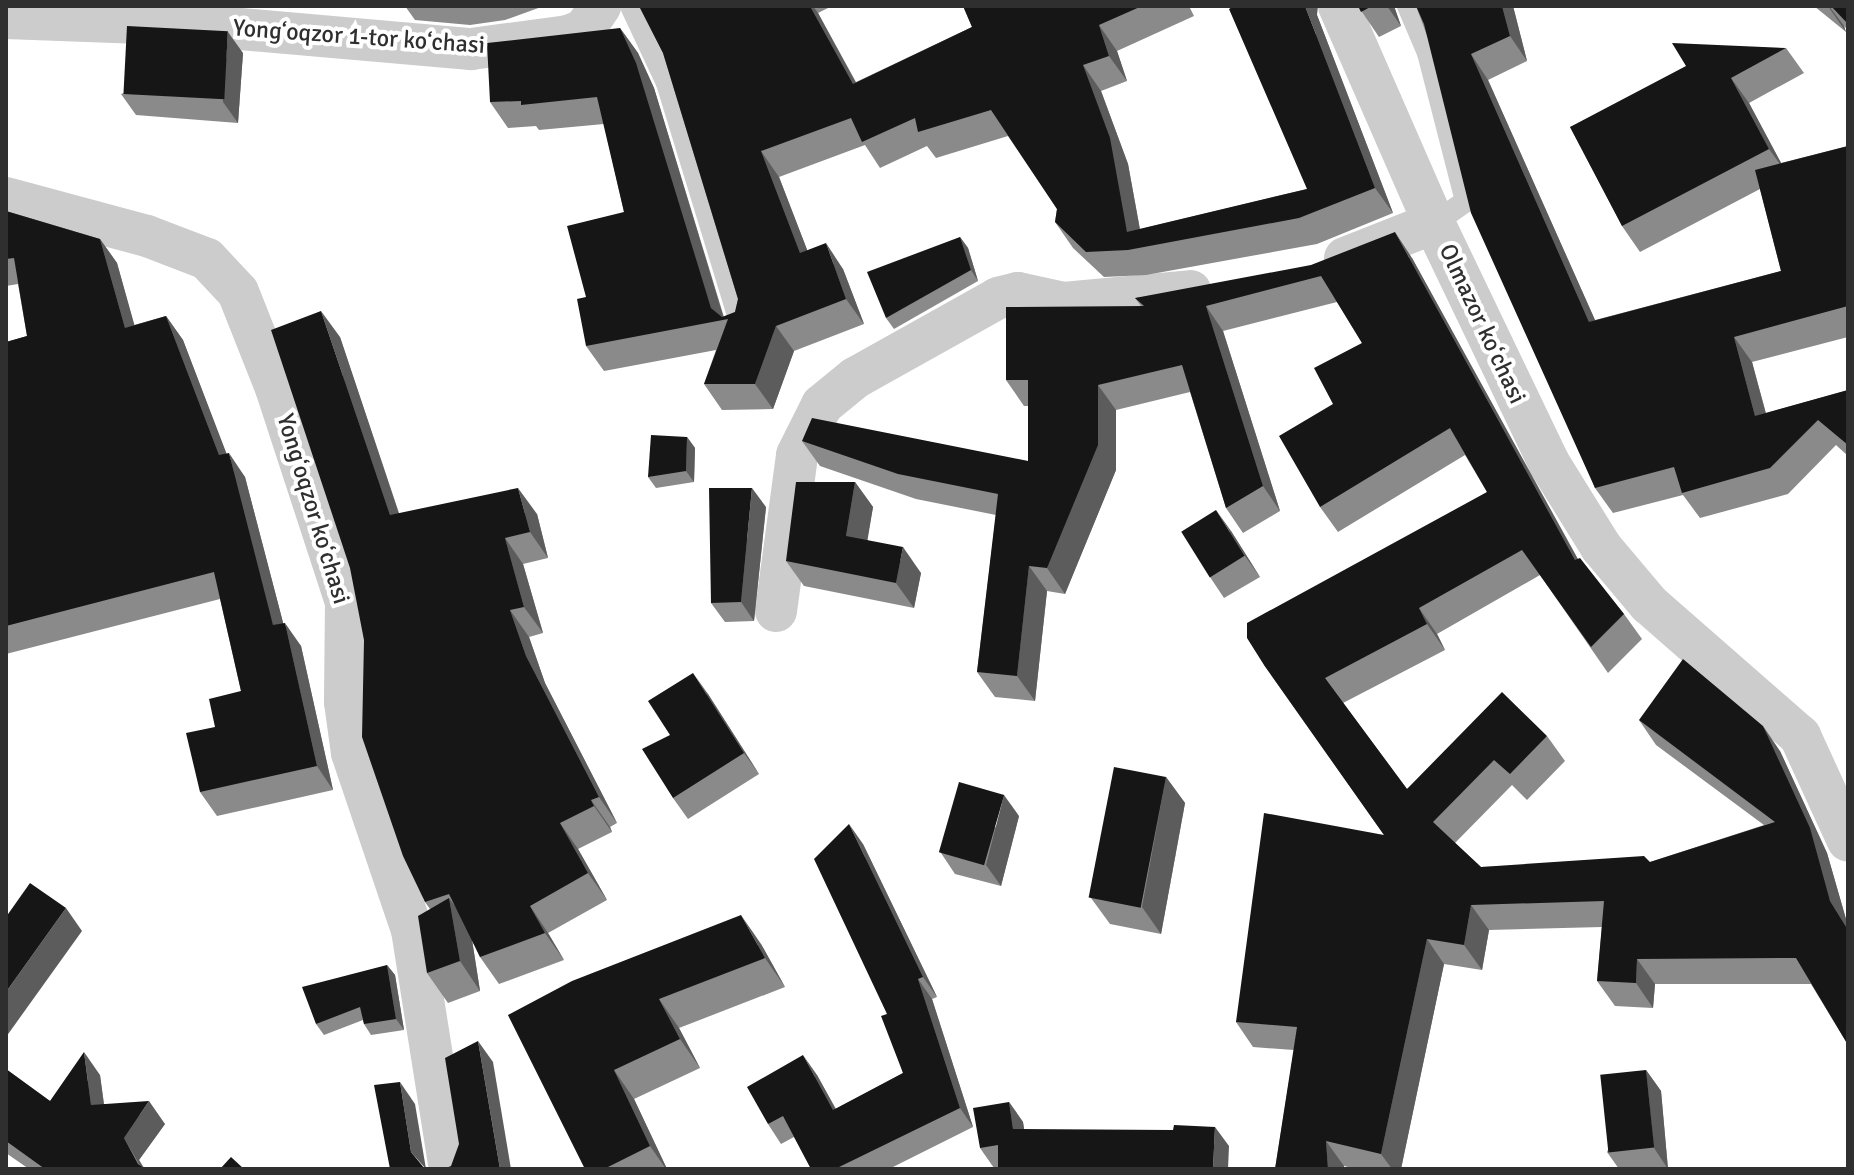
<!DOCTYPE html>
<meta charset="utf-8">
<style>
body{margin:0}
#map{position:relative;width:1854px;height:1175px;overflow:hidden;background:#fff;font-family:Signika,sans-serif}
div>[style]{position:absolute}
.lane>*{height:22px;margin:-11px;padding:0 11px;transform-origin:11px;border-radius:11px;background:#ccc}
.street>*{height:42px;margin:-21px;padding:0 21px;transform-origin:21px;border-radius:21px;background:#ccc}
.wall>*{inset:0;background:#8a8a8a}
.shaded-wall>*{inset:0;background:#5c5c5c}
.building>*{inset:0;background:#161616;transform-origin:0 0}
span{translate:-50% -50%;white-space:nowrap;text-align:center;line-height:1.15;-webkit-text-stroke:8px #fff;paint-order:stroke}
.street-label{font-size:24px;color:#2f2f2f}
.frame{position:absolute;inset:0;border:8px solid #2f2f2f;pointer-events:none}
</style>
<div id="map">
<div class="lane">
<i style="left:631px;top:6px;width:85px;rotate:64.9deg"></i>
<i style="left:667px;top:83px;width:257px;rotate:73deg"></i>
<i style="left:1408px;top:6px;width:51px;rotate:66.9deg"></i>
<i style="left:1428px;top:53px;width:153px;rotate:75.6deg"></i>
<i style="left:1466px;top:201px;width:39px;rotate:145deg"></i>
</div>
<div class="street">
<i style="left:1339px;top:6px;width:237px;rotate:66.4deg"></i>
<i style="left:6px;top:18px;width:189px;rotate:2.1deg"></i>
<i style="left:195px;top:25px;width:277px;rotate:5deg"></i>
<i style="left:471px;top:49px;width:98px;rotate:-7.6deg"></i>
<i style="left:568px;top:36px;width:17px;rotate:-21deg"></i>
<i style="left:584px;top:30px;width:29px;rotate:-56deg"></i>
<i style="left:6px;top:198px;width:146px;rotate:15.1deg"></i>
<i style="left:147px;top:236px;width:64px;rotate:21deg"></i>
<i style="left:207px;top:259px;width:45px;rotate:46.8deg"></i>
<i style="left:238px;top:292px;width:103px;rotate:68.4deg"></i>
<i style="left:276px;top:388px;width:225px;rotate:71.9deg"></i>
<i style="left:346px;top:602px;width:100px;rotate:90.6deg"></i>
<i style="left:345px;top:702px;width:51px;rotate:82.2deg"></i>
<i style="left:352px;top:753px;width:187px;rotate:71.3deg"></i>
<i style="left:412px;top:930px;width:242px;rotate:81deg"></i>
<i style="left:1345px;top:258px;width:96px;rotate:-21.5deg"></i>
<i style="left:1434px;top:223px;width:266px;rotate:64.4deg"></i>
<i style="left:1549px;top:463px;width:99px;rotate:58.2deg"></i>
<i style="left:1601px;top:547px;width:75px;rotate:49.9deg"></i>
<i style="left:1649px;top:604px;width:201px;rotate:41.2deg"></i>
<i style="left:1800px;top:736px;width:115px;rotate:65.4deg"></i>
<i style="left:776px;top:611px;width:157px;rotate:-82.3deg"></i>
<i style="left:797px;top:455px;width:56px;rotate:-63.4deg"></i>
<i style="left:822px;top:405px;width:43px;rotate:-39.3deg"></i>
<i style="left:855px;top:378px;width:164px;rotate:-29.2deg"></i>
<i style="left:998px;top:298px;width:21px;rotate:-14deg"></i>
<i style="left:1018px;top:293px;width:47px;rotate:12.3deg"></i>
<i style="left:1064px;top:303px;width:127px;rotate:-5.4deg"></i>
</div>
<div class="wall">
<i style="clip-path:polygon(405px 6px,544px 6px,505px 20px,470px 25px,415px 20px)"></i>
<i style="clip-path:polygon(639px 6px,832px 6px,818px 13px,856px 82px,972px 27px,963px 6px,1189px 6px,1194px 16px,1117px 51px,1127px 81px,1101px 91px,1128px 164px,1140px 229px,1307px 189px,1317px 15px,1393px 213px,1317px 244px,1146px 275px,1104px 277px,1073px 248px,1055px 222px,1057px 209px,1008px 136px,936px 158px,927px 146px,880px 168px,865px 145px,779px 177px,807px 250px,843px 269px,864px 324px,794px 351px,773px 409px,722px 410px,704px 384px,716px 350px,604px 371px,586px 346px,586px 297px,624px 212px,604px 124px,539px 130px,536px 126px,508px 128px,490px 102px,620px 28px,638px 53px,654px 88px,724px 317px,735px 312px,738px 299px,663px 53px)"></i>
<i style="clip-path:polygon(1358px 6px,1394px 6px,1401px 26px,1379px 37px)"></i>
<i style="clip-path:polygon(1416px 6px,1513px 6px,1527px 61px,1488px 80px,1595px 320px,1781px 271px,1760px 189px,1640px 252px,1622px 226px,1570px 127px,1786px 48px,1804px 73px,1749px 103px,1781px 163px,1848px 146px,1848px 337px,1752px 362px,1766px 413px,1848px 390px,1848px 456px,1836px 445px,1788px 494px,1700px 518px,1683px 495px,1613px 513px,1595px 488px)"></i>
<i style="clip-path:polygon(1814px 6px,1848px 6px,1848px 30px,1844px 26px,1846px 32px)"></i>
<i style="clip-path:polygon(243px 53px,238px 123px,136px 115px,121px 94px)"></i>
<i style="clip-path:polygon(6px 211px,100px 239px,117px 263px,134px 325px,166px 316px,183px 340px,226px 454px,245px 477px,283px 623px,301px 646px,333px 790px,217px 816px,200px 792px,215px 727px,241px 691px,220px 599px,6px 654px,6px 342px,27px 336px,18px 284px,6px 286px)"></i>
<i style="clip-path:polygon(960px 237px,968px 248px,978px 281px,894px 329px,886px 318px)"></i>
<i style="clip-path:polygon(1412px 258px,1578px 559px,1624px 614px,1642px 639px,1608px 673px,1540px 575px,1437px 634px,1445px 650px,1343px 703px,1407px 789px,1547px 736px,1565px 761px,1527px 800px,1512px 785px,1455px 843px,1481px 867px,1650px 862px,1764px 825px,1656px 745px,1639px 720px,1780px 751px,1827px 853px,1848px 926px,1848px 1045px,1811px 984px,1655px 984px,1653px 1008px,1615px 1006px,1597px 981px,1602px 927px,1489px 930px,1482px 970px,1444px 964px,1401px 1169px,1356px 1169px,1344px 1166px,1344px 1169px,1275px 1169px,1294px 1050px,1253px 1047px,1236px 1022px,1384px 835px,1264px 665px,1487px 492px,1465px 455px,1338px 532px,1320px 507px,1333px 404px,1362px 343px,1337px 302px,1223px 331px,1280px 511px,1243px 533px,1226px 508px,1190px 392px,1116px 410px,1116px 470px,1065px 594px,1047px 591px,1035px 701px,995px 697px,977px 672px,996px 515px,916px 499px,820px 466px,802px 441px,1028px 461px,1028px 406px,1024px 406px,1006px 380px,1141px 306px,1135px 298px)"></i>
<i style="clip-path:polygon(340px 337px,399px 513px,537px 514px,548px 558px,523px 564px,543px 633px,529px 637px,545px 683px,617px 823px,610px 827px,612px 832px,578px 849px,607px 900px,548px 933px,564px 960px,499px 984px,480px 957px,472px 940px,480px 991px,448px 1003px,427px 973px,430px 909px,425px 902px,364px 640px)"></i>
<i style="clip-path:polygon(687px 437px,695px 448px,694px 482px,656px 488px,648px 477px)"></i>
<i style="clip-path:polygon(855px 482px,873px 507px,867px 540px,921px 573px,914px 608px,804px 586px,786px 561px)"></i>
<i style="clip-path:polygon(766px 507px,754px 621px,725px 622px,711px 603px)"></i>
<i style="clip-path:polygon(1231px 531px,1260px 577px,1224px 598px,1210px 577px)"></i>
<i style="clip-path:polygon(708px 694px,759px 774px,688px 819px,673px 798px,670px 735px)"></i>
<i style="clip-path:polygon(1166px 777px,1185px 803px,1161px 934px,1110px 924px,1091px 898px)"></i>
<i style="clip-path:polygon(1019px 816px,1001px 886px,955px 874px,941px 853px)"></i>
<i style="clip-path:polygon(863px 844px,937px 997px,932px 999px,973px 1127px,889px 1169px,811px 1169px,794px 1137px,781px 1144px,768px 1124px,817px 1075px,836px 1109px,903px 1073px,887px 1014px)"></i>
<i style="clip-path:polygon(761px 944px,785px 987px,679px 1028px,700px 1068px,634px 1099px,667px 1169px,585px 1169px,508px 1015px)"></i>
<i style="clip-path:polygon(387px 965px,395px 975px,404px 1030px,371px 1035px,364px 1024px,363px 1020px,324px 1035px,316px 1024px)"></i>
<i style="clip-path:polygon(6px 1069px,50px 1101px,100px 1075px,104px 1104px,165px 1124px,139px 1160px,145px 1169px,29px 1169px,6px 1153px)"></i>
<i style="clip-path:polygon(1646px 1070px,1661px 1091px,1668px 1169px,1619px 1169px,1607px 1152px)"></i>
<i style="clip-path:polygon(1009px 1102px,1023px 1122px,1024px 1129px,1229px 1146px,994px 1168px,980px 1148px)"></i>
</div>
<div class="shaded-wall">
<i style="clip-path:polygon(810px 6px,813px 6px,818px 13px,870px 109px,853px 84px)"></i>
<i style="clip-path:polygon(1305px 6px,1318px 6px,1317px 15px,1393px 213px,1375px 188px)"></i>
<i style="clip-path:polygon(1387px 6px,1394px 6px,1401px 26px)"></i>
<i style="clip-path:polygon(1502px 6px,1513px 6px,1527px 61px,1510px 36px)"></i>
<i style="clip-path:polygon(1829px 6px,1844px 26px,1846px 32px,1830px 9px)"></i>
<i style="clip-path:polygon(1099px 25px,1117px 51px,1127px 81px,1109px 56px)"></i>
<i style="clip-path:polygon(620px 28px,638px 53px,654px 88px,724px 319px,711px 308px)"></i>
<i style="clip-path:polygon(228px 32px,243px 53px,238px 123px,223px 102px)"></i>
<i style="clip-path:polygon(1471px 54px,1488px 80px,1607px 347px,1589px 322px)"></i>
<i style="clip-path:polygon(1083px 65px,1101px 91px,1128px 164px,1143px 247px,1127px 232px)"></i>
<i style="clip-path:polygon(1731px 78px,1749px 103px,1787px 174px,1769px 149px)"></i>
<i style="clip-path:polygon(761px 151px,779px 177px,818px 278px,800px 253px)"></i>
<i style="clip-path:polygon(1395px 232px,1412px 258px,1592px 585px,1575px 560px)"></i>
<i style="clip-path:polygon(960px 237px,968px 248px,978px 281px,971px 270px)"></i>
<i style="clip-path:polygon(100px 239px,117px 263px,142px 352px,125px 328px)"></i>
<i style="clip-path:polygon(826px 243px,843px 269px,864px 324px,846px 299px)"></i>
<i style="clip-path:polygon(1206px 306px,1223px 331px,1280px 511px,1263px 486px)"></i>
<i style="clip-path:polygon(321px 311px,340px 337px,408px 541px,390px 515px)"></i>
<i style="clip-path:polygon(166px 316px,183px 340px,234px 473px,229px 453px,245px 477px,290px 649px,273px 625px,219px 455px)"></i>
<i style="clip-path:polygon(776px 326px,794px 351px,773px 409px,755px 384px)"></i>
<i style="clip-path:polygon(1734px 337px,1752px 362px,1773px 441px,1755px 416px)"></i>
<i style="clip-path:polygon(1098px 385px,1116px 410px,1116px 470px,1065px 594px,1047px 568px)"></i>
<i style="clip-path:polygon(687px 437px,695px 448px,694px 482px,686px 471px)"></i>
<i style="clip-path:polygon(855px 482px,873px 507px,864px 561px,846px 536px)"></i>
<i style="clip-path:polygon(518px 488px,537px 514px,548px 558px,530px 532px)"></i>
<i style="clip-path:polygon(752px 488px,766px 507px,754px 621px,741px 602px)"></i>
<i style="clip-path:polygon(1216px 510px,1231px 531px,1260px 577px,1245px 556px)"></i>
<i style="clip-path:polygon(505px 538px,523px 564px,543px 633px,524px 607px)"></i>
<i style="clip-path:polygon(903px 547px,921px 573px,914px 608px,896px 583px)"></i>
<i style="clip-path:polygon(1029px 566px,1047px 591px,1035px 701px,1017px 676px)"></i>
<i style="clip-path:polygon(1419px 608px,1437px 634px,1445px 650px,1427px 624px)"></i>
<i style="clip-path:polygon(510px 610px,529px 637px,545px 683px,617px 823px,599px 797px,526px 656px)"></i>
<i style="clip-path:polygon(285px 623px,301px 646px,333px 790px,317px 766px)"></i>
<i style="clip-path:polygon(693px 673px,708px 694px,759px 774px,744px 753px)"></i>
<i style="clip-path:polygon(1763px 726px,1780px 751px,1827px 853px,1848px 926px,1848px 930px,1830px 901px)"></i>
<i style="clip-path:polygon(1166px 777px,1185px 803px,1161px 934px,1142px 907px)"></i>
<i style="clip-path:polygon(1004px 795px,1019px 816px,1001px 886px,986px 865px)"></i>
<i style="clip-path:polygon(591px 800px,610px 827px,612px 832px,594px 806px)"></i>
<i style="clip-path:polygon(560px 823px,578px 849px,607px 900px,588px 873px)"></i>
<i style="clip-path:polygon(849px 824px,863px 844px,937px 997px,923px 977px)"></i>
<i style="clip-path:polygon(449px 898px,470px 927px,480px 991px,460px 961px)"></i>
<i style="clip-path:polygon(1471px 905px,1489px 930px,1482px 970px,1464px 945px)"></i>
<i style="clip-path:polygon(530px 906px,548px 933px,564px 960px,545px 933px)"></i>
<i style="clip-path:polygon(66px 908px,82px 931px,6px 1037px,6px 992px)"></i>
<i style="clip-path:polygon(741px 915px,761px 944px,785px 987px,765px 958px)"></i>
<i style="clip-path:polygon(1427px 939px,1444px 964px,1401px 1169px,1392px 1169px,1381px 1154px)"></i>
<i style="clip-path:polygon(1637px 959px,1655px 984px,1653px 1008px,1636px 983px)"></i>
<i style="clip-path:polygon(387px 965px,395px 975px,404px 1030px,396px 1019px)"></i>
<i style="clip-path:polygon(918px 979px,932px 999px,973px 1127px,960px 1108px)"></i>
<i style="clip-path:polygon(659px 999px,679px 1028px,700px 1068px,680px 1039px)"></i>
<i style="clip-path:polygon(478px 1041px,493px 1062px,511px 1169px,500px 1169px)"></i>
<i style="clip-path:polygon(84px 1052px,100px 1075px,107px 1128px,91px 1105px)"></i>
<i style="clip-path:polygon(803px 1055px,817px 1075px,847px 1130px,833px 1110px)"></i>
<i style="clip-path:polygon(614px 1070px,634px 1099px,667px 1169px,666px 1169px,650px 1146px)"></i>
<i style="clip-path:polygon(1646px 1070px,1661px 1091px,1668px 1169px,1654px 1148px)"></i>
<i style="clip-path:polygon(400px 1082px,415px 1104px,426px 1169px,411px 1152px)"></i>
<i style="clip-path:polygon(149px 1101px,165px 1124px,139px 1160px,144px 1169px,142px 1169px,124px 1138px)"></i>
<i style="clip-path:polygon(1009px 1102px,1023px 1122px,1027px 1148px,1013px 1129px)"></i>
<i style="clip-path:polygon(1215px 1127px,1229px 1146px,1228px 1169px,1213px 1169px)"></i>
<i style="clip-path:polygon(1326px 1141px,1344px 1166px,1344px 1169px,1328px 1169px)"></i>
</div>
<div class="building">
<i style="clip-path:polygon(639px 6px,810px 6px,853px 84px,972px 27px,963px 6px,1142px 6px,1099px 25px,1109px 56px,1083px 65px,1110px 138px,1127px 232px,1307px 189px,1229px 9px,1234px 6px,1305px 6px,1375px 188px,1299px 218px,1128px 250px,1086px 252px,1055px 222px,1057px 209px,991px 110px,918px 132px,915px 118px,862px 142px,851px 118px,761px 151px,800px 253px,826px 243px,846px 299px,776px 326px,755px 384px,704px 384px,728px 319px,586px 346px,577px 299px,586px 297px,567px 226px,624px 212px,597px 97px,521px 105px,521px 101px,490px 102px,487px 43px,620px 28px,636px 63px,711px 308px,722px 317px,735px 312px,738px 299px,663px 53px)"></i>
<i style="clip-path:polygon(1358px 6px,1372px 6px,1361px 12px)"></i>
<i style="clip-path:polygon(1416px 6px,1502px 6px,1510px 36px,1471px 54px,1589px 322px,1781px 271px,1755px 170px,1848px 146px,1848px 306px,1734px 337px,1755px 416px,1848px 390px,1848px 445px,1818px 420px,1770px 468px,1682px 493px,1674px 467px,1595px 488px,1471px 213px,1424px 24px)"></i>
<i style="clip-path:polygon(1831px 6px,1848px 6px,1848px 24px)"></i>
<i style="left:127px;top:26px;width:101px;height:68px;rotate:3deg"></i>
<i style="clip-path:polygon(1672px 43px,1786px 48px,1731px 78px,1769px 149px,1622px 226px,1570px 127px,1686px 66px)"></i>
<i style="clip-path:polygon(6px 211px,100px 239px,125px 328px,166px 316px,219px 455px,229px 453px,273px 625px,285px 623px,317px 766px,200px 792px,186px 733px,215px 727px,209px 699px,241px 691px,214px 572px,6px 626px,6px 342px,27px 336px,14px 258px,6px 259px)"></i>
<i style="clip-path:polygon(1395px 232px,1575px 560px,1580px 558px,1624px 614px,1591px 647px,1522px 550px,1419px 608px,1427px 624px,1325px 678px,1407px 789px,1502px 692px,1547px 736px,1510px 774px,1494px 760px,1433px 822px,1481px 867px,1644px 856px,1650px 862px,1775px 822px,1639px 720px,1683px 659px,1763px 726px,1810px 828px,1830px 901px,1848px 930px,1848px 1045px,1796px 958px,1637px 959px,1636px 983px,1597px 981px,1604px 901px,1471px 905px,1464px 945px,1427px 939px,1381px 1154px,1326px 1141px,1328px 1169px,1275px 1169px,1297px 1027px,1236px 1022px,1264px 813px,1384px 835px,1264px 665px,1247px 638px,1247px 623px,1487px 492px,1450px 428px,1320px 507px,1279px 436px,1333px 404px,1314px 368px,1362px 343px,1321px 276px,1206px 306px,1263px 486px,1226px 508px,1182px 365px,1098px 385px,1098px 445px,1047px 568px,1029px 566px,1017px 676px,977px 672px,998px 494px,898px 474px,802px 441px,812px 418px,1028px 461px,1028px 380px,1006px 380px,1006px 307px,1144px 306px,1135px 298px,1311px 265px)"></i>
<i style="clip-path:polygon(960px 237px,971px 270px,886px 318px,867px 272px)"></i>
<i style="clip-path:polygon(321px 311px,390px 515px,518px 488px,530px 532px,505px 538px,524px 607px,510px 610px,526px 656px,599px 797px,591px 800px,594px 806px,560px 823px,588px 873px,530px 906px,545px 933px,480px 957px,449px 894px,425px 902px,403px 856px,362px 737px,364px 640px,350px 568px,271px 330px)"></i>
<i style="clip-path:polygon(651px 435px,687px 437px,686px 471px,648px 477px)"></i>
<i style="clip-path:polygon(796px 482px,855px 482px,846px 536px,903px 547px,896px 583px,786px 561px)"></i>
<i style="clip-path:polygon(709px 488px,752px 488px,741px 602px,711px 603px)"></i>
<i style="left:1216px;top:510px;width:54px;height:41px;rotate:58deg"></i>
<i style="clip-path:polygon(693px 673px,744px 753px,673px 798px,642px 749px,670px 735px,648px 701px)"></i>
<i style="left:1114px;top:767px;width:53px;height:133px;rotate:11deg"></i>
<i style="left:959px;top:782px;width:47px;height:73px;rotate:16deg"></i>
<i style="clip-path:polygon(849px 824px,923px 977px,918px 979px,960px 1108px,835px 1169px,811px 1169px,783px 1116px,768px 1124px,747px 1087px,803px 1055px,833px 1110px,903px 1073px,881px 1016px,887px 1014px,814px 859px)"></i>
<i style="clip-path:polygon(30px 883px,66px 908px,6px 992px,6px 917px)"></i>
<i style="clip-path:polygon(449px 898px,460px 961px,427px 973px,418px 916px)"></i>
<i style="clip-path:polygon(741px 915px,765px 958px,659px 999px,680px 1039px,614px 1070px,650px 1146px,604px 1169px,585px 1169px,508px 1015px,572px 981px)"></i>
<i style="clip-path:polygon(387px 965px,396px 1019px,364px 1024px,360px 1007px,316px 1024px,302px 987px)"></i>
<i style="clip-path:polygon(478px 1041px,500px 1169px,443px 1169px,451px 1166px,459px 1144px,445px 1058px)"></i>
<i style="clip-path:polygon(84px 1052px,91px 1105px,149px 1101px,124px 1138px,138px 1164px,145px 1169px,45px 1169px,6px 1141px,6px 1069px,50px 1101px)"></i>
<i style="left:1646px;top:1070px;width:78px;height:46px;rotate:84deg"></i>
<i style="clip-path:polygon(400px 1082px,411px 1152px,425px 1169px,390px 1169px,374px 1085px)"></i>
<i style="clip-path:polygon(1009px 1102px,1013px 1129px,1173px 1130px,1174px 1125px,1215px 1127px,1213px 1169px,998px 1169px,998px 1145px,980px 1148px,973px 1108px)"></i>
<i style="clip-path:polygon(231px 1157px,244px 1169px,220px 1169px)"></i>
</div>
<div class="street-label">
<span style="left:359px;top:37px;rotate:4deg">Yongʻoqzor 1-tor koʻchasi</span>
<span style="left:1482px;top:324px;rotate:65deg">Olmazor koʻchasi</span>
<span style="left:313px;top:509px;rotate:73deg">Yongʻoqzor koʻchasi</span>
</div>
<div class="frame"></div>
</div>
